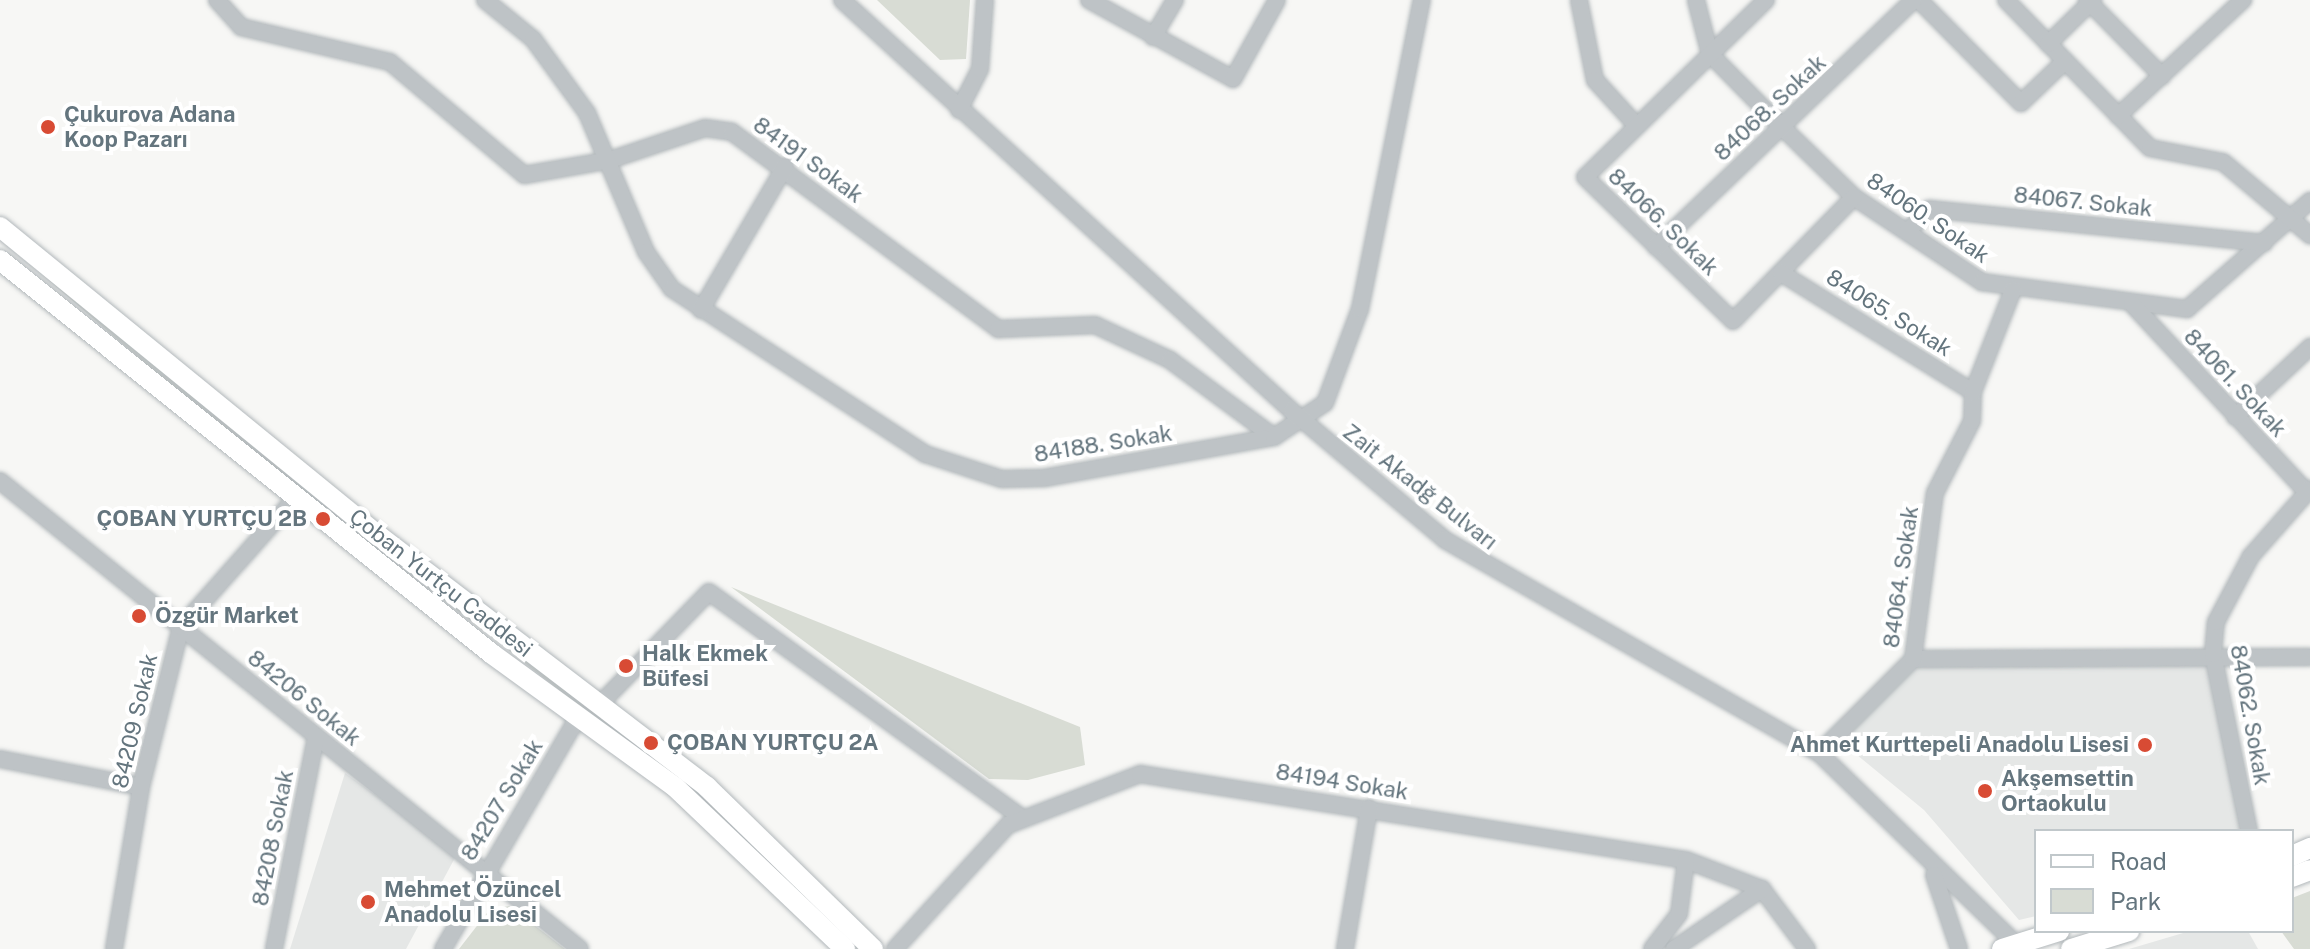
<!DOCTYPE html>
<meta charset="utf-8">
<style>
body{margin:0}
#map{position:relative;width:2310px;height:949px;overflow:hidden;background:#f7f7f5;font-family:"Public Sans",sans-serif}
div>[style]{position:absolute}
.built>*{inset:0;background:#e5e7e6}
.green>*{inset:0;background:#d8dcd4}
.roads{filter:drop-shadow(0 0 2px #b2b8bb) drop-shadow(0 0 2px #b2b8bb)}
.minor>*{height:16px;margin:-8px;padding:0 8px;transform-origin:8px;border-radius:8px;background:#bec3c6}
.major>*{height:20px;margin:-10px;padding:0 10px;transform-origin:10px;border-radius:10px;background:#fff}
.dots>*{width:22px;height:22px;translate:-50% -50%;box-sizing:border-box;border:4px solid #fff;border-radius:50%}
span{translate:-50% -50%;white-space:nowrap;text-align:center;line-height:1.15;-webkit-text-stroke:8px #fff;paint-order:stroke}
.street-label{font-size:22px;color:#64757e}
.poi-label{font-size:22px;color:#64757e;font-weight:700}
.left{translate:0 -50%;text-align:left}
.right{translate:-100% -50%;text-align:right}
.legend{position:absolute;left:2034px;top:829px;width:260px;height:104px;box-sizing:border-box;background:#fff;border:2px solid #c1c8cb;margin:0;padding:10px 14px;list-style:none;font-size:24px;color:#64757e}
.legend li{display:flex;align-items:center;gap:16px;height:40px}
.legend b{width:40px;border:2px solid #c1c8cb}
</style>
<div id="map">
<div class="built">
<i style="clip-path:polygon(2208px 653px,2246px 831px,2036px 831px,2036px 916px,2019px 920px,1924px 810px,1834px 736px,1918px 658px)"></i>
<i style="clip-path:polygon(345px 773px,457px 854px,406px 949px,290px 949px)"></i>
<i style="clip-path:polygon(2190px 931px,2248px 931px,2258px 949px,2129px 949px)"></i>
</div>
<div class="green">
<i style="clip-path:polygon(877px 0,970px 0,966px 59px,940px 60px)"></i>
<i style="clip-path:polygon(0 238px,439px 593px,685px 781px,758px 843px,863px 949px,681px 785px,185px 398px)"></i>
<i style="clip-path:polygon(731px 587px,1080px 727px,1085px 765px,1028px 780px,989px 779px)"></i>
<i style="clip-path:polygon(2310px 891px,2310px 949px,2294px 949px,2281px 931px,2292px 931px,2292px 898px)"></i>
<i style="clip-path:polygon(510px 906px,565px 949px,459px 949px,490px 909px)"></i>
</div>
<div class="roads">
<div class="minor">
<i style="left:217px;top:0;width:36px;rotate:48deg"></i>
<i style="left:241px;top:27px;width:153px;rotate:13.2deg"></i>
<i style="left:390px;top:62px;width:175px;rotate:40.1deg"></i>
<i style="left:524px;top:175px;width:87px;rotate:-9.9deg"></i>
<i style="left:610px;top:160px;width:100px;rotate:-18.6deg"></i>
<i style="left:705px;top:128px;width:27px;rotate:8deg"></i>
<i style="left:732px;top:132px;width:331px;rotate:36.5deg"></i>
<i style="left:998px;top:329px;width:97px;rotate:-2.4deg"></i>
<i style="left:1095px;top:325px;width:83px;rotate:25deg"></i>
<i style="left:1170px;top:360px;width:129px;rotate:36.5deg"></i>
<i style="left:485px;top:0;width:62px;rotate:39.1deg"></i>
<i style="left:533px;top:39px;width:92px;rotate:53.9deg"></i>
<i style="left:587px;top:113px;width:151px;rotate:67deg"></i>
<i style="left:646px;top:252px;width:45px;rotate:54.9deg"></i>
<i style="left:672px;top:289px;width:302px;rotate:33.1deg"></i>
<i style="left:925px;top:454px;width:81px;rotate:18deg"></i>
<i style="left:1002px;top:479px;width:42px;rotate:-1.4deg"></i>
<i style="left:1044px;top:478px;width:234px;rotate:-10.1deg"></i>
<i style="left:1274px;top:437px;width:61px;rotate:-33.7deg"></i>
<i style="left:1325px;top:403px;width:100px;rotate:-69.6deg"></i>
<i style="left:1360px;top:309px;width:315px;rotate:-78.7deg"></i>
<i style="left:842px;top:0;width:609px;rotate:42.41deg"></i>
<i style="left:1292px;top:411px;width:200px;rotate:40.1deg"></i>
<i style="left:1445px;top:540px;width:430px;rotate:29.7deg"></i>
<i style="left:1819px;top:753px;width:273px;rotate:44.1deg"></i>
<i style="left:1089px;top:0;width:164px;rotate:28.7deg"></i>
<i style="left:1233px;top:79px;width:90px;rotate:-60.9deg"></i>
<i style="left:1579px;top:0;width:82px;rotate:78.7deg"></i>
<i style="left:1595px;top:80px;width:62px;rotate:47.6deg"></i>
<i style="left:1696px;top:0;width:56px;rotate:75.5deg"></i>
<i style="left:1710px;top:54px;width:104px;rotate:45.4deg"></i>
<i style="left:1783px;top:128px;width:99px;rotate:44.2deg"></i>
<i style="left:1854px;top:197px;width:154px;rotate:33.6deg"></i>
<i style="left:1982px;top:282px;width:207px;rotate:7.5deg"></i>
<i style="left:2187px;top:309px;width:164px;rotate:-41.3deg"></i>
<i style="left:1766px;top:0;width:253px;rotate:135.6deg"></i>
<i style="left:1585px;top:177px;width:206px;rotate:44.2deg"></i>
<i style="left:1733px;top:321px;width:173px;rotate:-45.7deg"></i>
<i style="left:1919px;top:0;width:145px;rotate:45.3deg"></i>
<i style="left:2021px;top:103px;width:61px;rotate:-43.7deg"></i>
<i style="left:2006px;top:0;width:206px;rotate:45.8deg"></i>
<i style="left:2150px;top:148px;width:74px;rotate:10.9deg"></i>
<i style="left:2223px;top:162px;width:114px;rotate:40deg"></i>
<i style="left:2087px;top:0;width:107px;rotate:45.4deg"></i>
<i style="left:1153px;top:37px;width:43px;rotate:-59.3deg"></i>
<i style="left:2048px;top:44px;width:63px;rotate:-44.4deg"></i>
<i style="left:959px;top:110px;width:46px;rotate:-62.9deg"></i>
<i style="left:980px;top:69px;width:69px;rotate:-85.9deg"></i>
<i style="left:2118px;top:116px;width:171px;rotate:-42.9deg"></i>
<i style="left:1907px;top:232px;width:32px;rotate:-46deg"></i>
<i style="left:1929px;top:209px;width:337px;rotate:5.8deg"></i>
<i style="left:1656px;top:247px;width:357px;rotate:-43.8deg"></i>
<i style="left:1781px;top:273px;width:226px;rotate:31.8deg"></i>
<i style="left:2132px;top:304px;width:257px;rotate:47.1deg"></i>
<i style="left:701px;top:310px;width:166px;rotate:-59.6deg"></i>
<i style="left:2235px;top:417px;width:103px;rotate:-43deg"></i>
<i style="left:0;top:481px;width:745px;rotate:38.9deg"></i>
<i style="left:1913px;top:659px;width:397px;rotate:-0.3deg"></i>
<i style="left:600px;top:704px;width:156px;rotate:-45.8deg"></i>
<i style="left:709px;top:592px;width:388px;rotate:35.8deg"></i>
<i style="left:1819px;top:753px;width:133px;rotate:-45deg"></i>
<i style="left:1913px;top:659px;width:167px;rotate:-82.5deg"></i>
<i style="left:1935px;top:493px;width:81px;rotate:-62.8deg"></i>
<i style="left:1972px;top:421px;width:29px;rotate:-88deg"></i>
<i style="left:1973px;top:392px;width:110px;rotate:-68.6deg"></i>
<i style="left:0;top:759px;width:144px;rotate:11.2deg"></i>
<i style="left:2249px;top:831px;width:181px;rotate:-101.5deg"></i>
<i style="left:2213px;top:654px;width:32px;rotate:-85deg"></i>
<i style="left:2216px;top:622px;width:75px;rotate:-62.1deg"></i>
<i style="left:2251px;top:556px;width:89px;rotate:-48.6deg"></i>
<i style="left:1934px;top:875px;width:78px;rotate:71.3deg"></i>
<i style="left:114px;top:949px;width:164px;rotate:-80.5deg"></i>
<i style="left:141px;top:787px;width:165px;rotate:-76deg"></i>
<i style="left:181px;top:627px;width:174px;rotate:-48.5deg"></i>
<i style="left:274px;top:949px;width:217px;rotate:-78.8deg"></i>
<i style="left:443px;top:949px;width:268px;rotate:-59.8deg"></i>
<i style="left:895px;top:949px;width:168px;rotate:-47.7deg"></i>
<i style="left:1008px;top:825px;width:142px;rotate:-21.1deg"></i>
<i style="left:1140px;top:774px;width:553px;rotate:8.95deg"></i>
<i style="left:1686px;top:860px;width:81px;rotate:20.9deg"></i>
<i style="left:1762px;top:889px;width:75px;rotate:53.1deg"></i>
<i style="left:1345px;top:949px;width:143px;rotate:-80.3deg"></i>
<i style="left:1652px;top:949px;width:44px;rotate:-52.4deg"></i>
<i style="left:1679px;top:914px;width:54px;rotate:-82.6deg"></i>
<i style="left:1674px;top:949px;width:107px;rotate:-34.3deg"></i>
</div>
<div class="major">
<i style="left:0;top:227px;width:489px;rotate:39.2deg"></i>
<i style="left:379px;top:536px;width:413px;rotate:37.4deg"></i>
<i style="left:707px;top:787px;width:232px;rotate:44.3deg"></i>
<i style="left:0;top:260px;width:630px;rotate:38.69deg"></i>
<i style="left:492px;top:654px;width:226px;rotate:36deg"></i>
<i style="left:675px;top:787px;width:235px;rotate:43.6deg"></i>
<i style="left:2292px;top:856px;width:20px;rotate:-24deg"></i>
<i style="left:2292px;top:877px;width:19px;rotate:-21deg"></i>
<i style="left:2002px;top:949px;width:60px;rotate:-17.5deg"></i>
<i style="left:2071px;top:949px;width:61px;rotate:-17.2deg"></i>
</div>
</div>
<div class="dots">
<i style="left:48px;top:127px;background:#d84b34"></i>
<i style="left:323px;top:519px;background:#d84b34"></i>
<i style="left:139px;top:616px;background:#d84b34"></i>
<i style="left:626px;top:666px;background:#d84b34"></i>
<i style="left:651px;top:743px;background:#d84b34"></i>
<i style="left:2145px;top:745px;background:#d84b34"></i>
<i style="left:1985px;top:791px;background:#d84b34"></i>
<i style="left:368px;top:902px;background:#d84b34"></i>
</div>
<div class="street-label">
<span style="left:1770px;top:108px;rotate:-43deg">84068. Sokak</span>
<span style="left:808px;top:160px;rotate:36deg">84191 Sokak</span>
<span style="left:2083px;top:202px;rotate:6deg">84067. Sokak</span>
<span style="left:1928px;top:218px;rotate:34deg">84060. Sokak</span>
<span style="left:1663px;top:222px;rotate:44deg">84066. Sokak</span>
<span style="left:1889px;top:313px;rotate:32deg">84065. Sokak</span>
<span style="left:2235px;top:383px;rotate:47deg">84061. Sokak</span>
<span style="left:1103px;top:444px;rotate:-9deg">84188. Sokak</span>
<span style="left:1420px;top:487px;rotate:38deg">Zait Akadğ Bulvarı</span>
<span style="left:1901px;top:577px;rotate:-82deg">84064. Sokak</span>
<span style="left:441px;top:583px;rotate:38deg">Çoban Yurtçu Caddesi</span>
<span style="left:304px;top:698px;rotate:39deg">84206 Sokak</span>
<span style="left:2250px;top:715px;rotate:80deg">84062. Sokak</span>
<span style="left:135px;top:721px;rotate:-77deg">84209 Sokak</span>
<span style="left:1342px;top:782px;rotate:9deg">84194 Sokak</span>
<span style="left:502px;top:800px;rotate:-59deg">84207 Sokak</span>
<span style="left:273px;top:838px;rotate:-79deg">84208 Sokak</span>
</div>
<div class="poi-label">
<span class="left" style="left:64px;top:127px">Çukurova Adana<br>Koop Pazarı</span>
<span class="right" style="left:307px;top:519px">ÇOBAN YURTÇU 2B</span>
<span class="left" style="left:155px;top:616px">Özgür Market</span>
<span class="left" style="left:642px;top:666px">Halk Ekmek<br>Büfesi</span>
<span class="left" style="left:667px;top:743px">ÇOBAN YURTÇU 2A</span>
<span class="right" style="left:2129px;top:745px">Ahmet Kurttepeli Anadolu Lisesi</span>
<span class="left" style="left:2001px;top:791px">Akşemsettin<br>Ortaokulu</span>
<span class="left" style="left:384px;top:902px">Mehmet Özüncel<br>Anadolu Lisesi</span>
</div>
<ul class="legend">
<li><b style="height:10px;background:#fff"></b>Road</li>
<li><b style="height:22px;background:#d8dcd4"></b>Park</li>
</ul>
</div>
